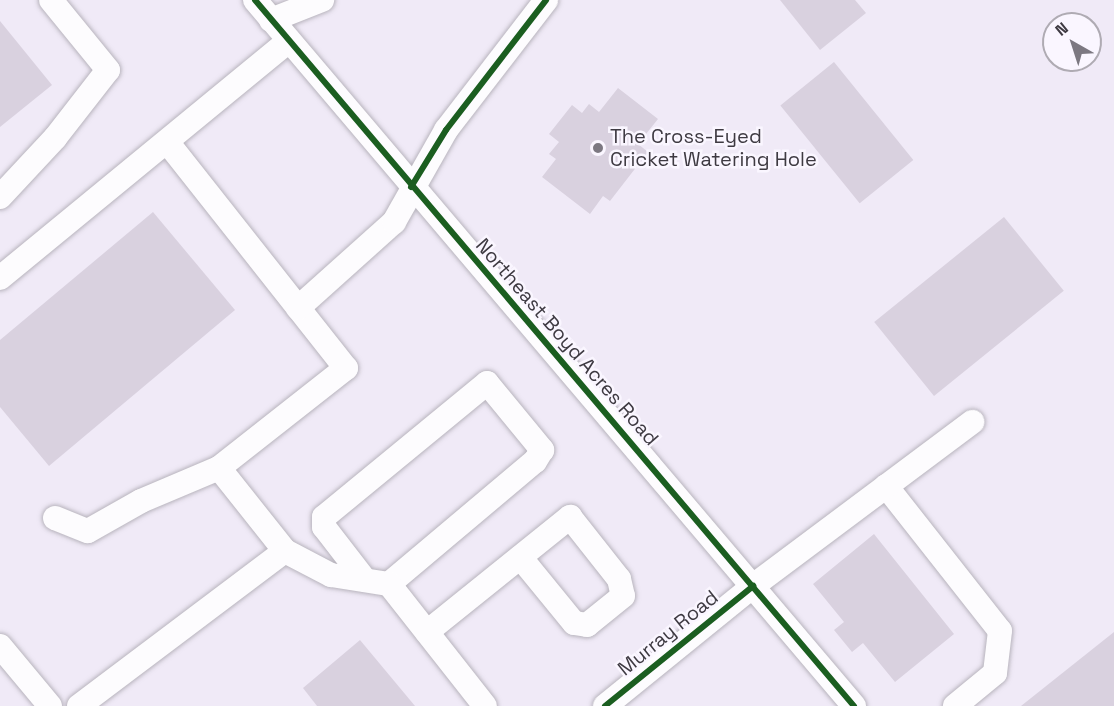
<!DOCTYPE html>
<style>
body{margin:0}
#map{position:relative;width:1114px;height:706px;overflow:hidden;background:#f0eaf7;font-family:"Space Grotesk",sans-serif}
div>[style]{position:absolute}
.building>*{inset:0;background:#d9d1df;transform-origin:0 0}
.roads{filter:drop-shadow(0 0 2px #b8b4bd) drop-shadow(0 0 2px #b8b4bd)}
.minor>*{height:24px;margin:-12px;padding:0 12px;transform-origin:12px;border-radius:12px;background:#fdfcfe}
.cycleway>*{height:6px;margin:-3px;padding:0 3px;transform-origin:3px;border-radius:3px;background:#1b5e20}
.dots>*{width:16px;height:16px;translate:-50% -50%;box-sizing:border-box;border:3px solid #faf6ff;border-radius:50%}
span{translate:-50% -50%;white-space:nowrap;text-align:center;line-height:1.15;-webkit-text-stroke:5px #faf6ff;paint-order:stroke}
.poi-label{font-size:20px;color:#3e3a42}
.left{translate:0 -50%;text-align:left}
.street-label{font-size:20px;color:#3e3a42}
.north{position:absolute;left:1042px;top:12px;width:60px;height:60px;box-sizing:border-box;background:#faf6ff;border:2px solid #afabb3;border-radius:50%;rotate:321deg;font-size:16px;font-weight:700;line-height:24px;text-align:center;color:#3e3a42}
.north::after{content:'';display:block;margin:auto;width:21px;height:27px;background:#7c7881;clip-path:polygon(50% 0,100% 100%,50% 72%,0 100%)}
</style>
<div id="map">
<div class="building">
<i style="clip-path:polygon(780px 0,855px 0,866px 13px,820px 50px)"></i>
<i style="clip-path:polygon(0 21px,52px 85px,0 127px)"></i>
<i style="left:834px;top:62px;width:126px;height:69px;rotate:51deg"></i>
<i style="clip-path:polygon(618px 88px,658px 119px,638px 144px,648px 152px,610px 201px,603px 196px,590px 214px,542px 177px,556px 159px,549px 154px,559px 142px,549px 134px,572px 105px,582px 113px,589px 104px,599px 112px)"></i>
<i style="clip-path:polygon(153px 212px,235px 310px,49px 466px,0 407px,0 340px)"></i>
<i style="left:1004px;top:217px;width:95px;height:167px;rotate:51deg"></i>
<i style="clip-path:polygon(874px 534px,954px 634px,895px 682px,863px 643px,852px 652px,834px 630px,844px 622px,813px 584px)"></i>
<i style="clip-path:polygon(1114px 632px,1114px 706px,1021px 706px)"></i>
<i style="clip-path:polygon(360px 640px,415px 706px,317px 706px,303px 688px)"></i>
</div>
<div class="roads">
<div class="minor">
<i style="left:255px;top:0;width:926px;rotate:49.69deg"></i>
<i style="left:271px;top:20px;width:55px;rotate:-21.4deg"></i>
<i style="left:168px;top:143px;width:287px;rotate:51.7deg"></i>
<i style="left:346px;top:368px;width:162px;rotate:141.8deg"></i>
<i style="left:219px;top:468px;width:106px;rotate:51.5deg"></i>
<i style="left:0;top:197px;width:81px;rotate:-47deg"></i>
<i style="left:55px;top:138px;width:86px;rotate:-52.1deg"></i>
<i style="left:108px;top:70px;width:90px;rotate:-129.2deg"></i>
<i style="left:0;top:278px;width:374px;rotate:-39.4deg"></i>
<i style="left:298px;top:308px;width:129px;rotate:-41.9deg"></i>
<i style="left:394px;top:222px;width:106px;rotate:-60.5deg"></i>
<i style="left:446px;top:130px;width:164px;rotate:-52.4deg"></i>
<i style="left:886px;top:486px;width:184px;rotate:51.8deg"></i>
<i style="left:1000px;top:631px;width:42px;rotate:96.8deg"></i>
<i style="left:995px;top:673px;width:52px;rotate:140.5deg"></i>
<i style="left:55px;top:518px;width:35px;rotate:22deg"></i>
<i style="left:88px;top:531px;width:61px;rotate:-29.5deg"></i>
<i style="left:141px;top:501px;width:85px;rotate:-22.9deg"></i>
<i style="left:365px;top:580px;width:67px;rotate:-127.7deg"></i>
<i style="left:324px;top:527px;width:10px;rotate:-90deg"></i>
<i style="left:324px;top:517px;width:211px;rotate:-39.4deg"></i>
<i style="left:487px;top:383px;width:87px;rotate:50.6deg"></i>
<i style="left:542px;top:450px;width:13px;rotate:122deg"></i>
<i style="left:535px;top:461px;width:191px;rotate:139.9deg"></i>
<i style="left:427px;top:632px;width:184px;rotate:-38.8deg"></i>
<i style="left:570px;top:517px;width:79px;rotate:51.7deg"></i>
<i style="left:619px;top:579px;width:17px;rotate:77deg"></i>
<i style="left:623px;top:596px;width:46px;rotate:141.1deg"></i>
<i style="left:587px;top:625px;width:13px;rotate:-171deg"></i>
<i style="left:574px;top:623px;width:85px;rotate:-129.3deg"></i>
<i style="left:0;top:646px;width:78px;rotate:50.2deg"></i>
<i style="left:79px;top:706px;width:258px;rotate:-37deg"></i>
<i style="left:285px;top:551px;width:52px;rotate:27.6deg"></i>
<i style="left:331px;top:575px;width:59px;rotate:8.8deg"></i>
<i style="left:389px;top:584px;width:155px;rotate:51.8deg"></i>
<i style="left:605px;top:706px;width:191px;rotate:-39deg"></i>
<i style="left:753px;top:586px;width:274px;rotate:-36.8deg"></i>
</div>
</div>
<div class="cycleway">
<i style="left:255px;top:0;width:926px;rotate:49.69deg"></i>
<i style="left:411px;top:187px;width:67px;rotate:-58.4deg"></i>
<i style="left:446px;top:130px;width:164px;rotate:-52.4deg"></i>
<i style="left:605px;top:706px;width:191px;rotate:-39deg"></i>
</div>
<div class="dots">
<i style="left:598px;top:148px;background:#7c7881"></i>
</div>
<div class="poi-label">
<span class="left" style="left:610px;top:148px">The Cross-Eyed<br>Cricket Watering Hole</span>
</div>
<div class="street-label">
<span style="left:567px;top:342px;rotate:49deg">Northeast Boyd Acres Road</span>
<span style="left:668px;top:633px;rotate:-39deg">Murray Road</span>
</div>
<div class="north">N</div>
</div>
